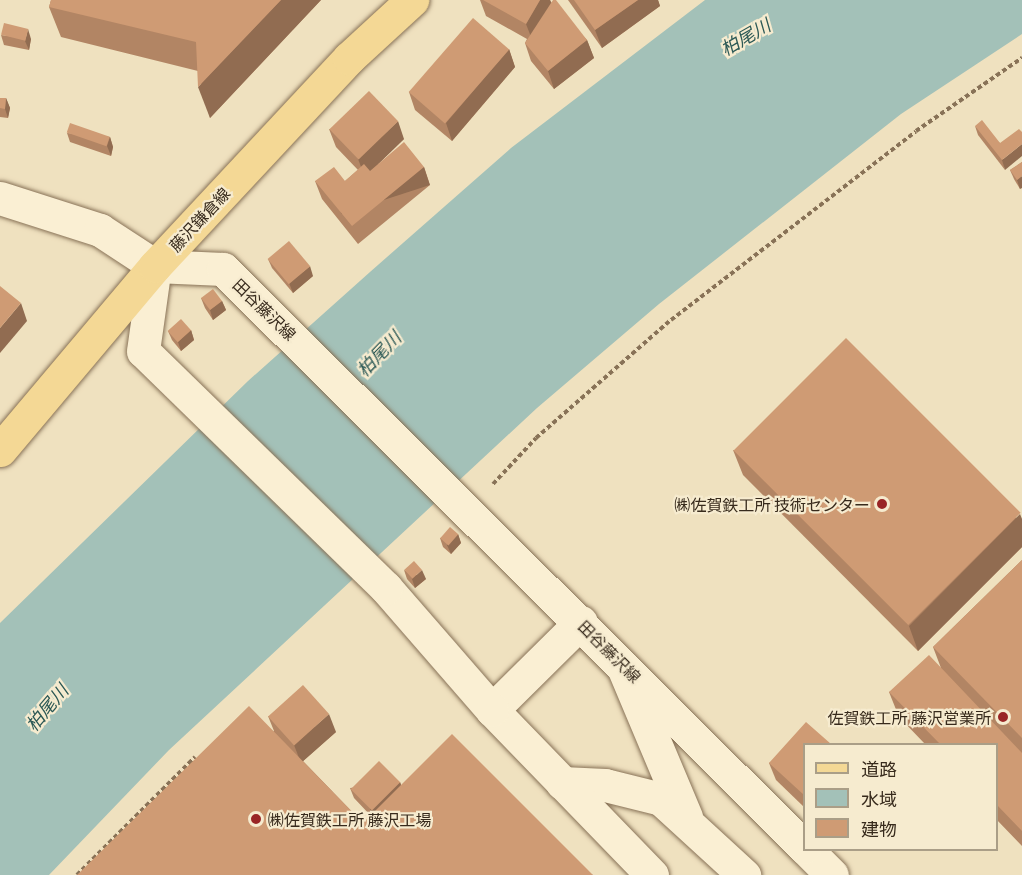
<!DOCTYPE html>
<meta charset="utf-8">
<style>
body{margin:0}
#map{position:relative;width:1022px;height:875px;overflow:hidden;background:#efe1bf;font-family:Georgia,"Noto Sans JP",serif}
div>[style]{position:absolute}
.water>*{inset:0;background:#a3c1b8}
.path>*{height:4px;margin-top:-2px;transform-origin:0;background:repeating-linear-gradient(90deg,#887257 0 4.5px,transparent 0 7.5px)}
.roads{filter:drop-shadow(0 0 2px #887257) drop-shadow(0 0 2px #887257)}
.minor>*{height:33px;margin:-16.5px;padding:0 16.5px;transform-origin:16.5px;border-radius:16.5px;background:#faefd3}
.tertiary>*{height:33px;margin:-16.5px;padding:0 16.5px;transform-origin:16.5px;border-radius:16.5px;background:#faefd3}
.secondary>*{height:33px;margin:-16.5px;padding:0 16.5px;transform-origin:16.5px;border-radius:16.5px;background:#faefd3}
.primary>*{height:33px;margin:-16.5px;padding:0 16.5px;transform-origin:16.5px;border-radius:16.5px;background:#f4d895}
.wall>*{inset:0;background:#b28564}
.shaded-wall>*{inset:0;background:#916c51;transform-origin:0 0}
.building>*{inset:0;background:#cf9b74;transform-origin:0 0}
.dots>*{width:16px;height:16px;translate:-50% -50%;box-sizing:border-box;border:3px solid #f6ebcf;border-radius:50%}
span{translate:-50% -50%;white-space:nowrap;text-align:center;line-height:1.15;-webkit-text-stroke:4.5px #f6ebcf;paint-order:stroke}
.street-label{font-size:16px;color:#372a1c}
.poi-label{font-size:16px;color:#372a1c}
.right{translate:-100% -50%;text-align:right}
.left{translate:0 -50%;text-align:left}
.water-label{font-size:18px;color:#2b5855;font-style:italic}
.legend{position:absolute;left:803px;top:743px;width:195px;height:108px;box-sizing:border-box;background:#f6ebcf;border:2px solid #aa9e87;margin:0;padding:8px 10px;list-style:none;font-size:18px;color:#372a1c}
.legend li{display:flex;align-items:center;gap:12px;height:30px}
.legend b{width:30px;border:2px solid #aa9e87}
</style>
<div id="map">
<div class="water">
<i style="clip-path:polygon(705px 0,1022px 0,1022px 34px,901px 114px,659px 304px,537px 408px,169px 750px,49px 875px,0 875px,0 623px,248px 381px,370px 272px,511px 148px)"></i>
</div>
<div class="path">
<i style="left:493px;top:484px;width:63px;rotate:-46.9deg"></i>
<i style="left:536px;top:438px;width:179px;rotate:-41.2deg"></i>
<i style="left:671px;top:320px;width:309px;rotate:-37.6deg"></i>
<i style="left:916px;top:131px;width:129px;rotate:-34.6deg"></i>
<i style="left:77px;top:875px;width:167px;rotate:-45deg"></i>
</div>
<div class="roads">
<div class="minor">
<i style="left:0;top:198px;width:105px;rotate:17.7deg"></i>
<i style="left:100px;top:230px;width:66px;rotate:33.2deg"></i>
</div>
<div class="tertiary">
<i style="left:623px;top:667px;width:163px;rotate:67.2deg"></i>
<i style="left:562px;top:783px;width:43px;rotate:2.7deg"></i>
<i style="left:605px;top:785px;width:58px;rotate:14deg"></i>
<i style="left:661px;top:799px;width:113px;rotate:42.5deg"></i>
</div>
<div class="secondary">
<i style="left:492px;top:710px;width:125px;rotate:-44.7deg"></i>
<i style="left:807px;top:850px;width:35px;rotate:45deg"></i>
<i style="left:652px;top:875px;width:230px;rotate:-134.1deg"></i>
<i style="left:492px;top:710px;width:162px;rotate:-131deg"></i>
<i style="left:386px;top:588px;width:339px;rotate:-135.7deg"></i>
<i style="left:143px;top:351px;width:86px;rotate:-82deg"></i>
<i style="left:155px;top:266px;width:68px;rotate:2.5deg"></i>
<i style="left:223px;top:269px;width:820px;rotate:44.85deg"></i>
</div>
<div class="primary">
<i style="left:0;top:450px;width:241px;rotate:-49.9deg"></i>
<i style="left:155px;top:266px;width:284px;rotate:-47deg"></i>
<i style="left:349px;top:58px;width:86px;rotate:-42.6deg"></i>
</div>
</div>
<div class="wall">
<i style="clip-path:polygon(51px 0,321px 0,210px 118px,198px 71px,61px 37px,49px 7px)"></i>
<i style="clip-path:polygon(480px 0,550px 0,551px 2px,587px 40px,594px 58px,554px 89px,531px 61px,525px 43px,527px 39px,486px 16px)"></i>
<i style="clip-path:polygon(568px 0,658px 0,660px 6px,602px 48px)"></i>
<i style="clip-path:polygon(1px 35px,31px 39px,29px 50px,4px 45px)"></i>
<i style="clip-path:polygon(509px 49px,515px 67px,452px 141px,415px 110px,409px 92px)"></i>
<i style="clip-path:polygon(0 98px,6px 98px,10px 108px,8px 118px,0 117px)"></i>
<i style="clip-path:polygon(975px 126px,1000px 143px,1005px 170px,978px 135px)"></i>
<i style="clip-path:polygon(329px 129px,404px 139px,378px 164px,424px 167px,430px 185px,358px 244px,322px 199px,315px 181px,345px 181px,358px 170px,336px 147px)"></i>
<i style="clip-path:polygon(67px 133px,110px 137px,113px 147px,111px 156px,70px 142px)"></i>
<i style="clip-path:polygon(1022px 162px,1020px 189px,1014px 179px,1010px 170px)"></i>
<i style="clip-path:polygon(268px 259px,313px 276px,293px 293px,272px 268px)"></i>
<i style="clip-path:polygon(201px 298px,222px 301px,226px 310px,213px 320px,205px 308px)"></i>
<i style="clip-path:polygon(191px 330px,194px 340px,181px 351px,172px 340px,168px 331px)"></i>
<i style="clip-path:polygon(733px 450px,1022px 519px,1022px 547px,918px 651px,743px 475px)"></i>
<i style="clip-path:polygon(458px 534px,461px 543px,451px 554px,443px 547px,440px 538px)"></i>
<i style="clip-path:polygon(1022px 560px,1022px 846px,996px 819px,996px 744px,925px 744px,899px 717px,889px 692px,941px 668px,933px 647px)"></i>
<i style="clip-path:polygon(404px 570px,426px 579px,415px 588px,407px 579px)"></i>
<i style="clip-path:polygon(268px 716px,336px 732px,303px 761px,363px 823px,371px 816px,354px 798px,350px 788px,400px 782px,401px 785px,593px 875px,77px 875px,274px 731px)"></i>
<i style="clip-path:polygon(804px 744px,804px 807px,776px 780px,769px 763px)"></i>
</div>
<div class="shaded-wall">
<i style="clip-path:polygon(281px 0,321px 0,210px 118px,198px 87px)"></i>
<i style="clip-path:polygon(540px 0,550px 0,553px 7px,533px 42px,526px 24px)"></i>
<i style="clip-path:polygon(638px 0,658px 0,660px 6px,602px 48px,595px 30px)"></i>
<i style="clip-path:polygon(28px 29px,31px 39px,29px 50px,25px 41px)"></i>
<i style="clip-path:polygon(587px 40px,594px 58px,554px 89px,548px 71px)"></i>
<i style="clip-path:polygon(509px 49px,515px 67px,452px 141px,446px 123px)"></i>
<i style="clip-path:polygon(6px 98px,10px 108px,8px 118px,5px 109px)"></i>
<i style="clip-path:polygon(398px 121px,404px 139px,365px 177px,358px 159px)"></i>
<i style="clip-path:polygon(110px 137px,113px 147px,111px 156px,107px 146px)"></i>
<i style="clip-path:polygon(1022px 144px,1022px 156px,1005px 170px,1002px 160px)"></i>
<i style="left:424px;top:167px;width:19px;height:93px;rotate:72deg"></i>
<i style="clip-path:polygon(1022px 176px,1022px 188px,1020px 189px,1017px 180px)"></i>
<i style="clip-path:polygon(310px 266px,313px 276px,293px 293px,289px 283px)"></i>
<i style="clip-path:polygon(222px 301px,226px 310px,213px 320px,210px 310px)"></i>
<i style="clip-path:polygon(21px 303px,27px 321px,0 353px,0 328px)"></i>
<i style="clip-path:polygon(191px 330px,194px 340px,181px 351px,178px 342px)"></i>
<i style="clip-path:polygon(1020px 514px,1022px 519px,1022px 547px,918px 651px,909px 626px)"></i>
<i style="clip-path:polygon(458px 534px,461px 543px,451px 554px,447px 545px)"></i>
<i style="clip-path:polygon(422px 570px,426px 579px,415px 588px,412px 579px)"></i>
<i style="clip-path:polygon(329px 714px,336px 732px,301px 763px,294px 745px)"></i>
<i style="clip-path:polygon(400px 782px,403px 791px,374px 819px,370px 809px)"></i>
</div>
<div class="building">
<i style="clip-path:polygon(51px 0,281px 0,198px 87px,196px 42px,49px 7px)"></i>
<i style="clip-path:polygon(483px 0,540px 0,526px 24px)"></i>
<i style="clip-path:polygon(553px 0,556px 0,587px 40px,548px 71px,525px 43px)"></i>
<i style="clip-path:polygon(574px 0,638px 0,595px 30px)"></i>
<i style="left:473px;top:18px;width:48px;height:98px;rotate:41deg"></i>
<i style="left:4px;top:23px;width:25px;height:12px;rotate:14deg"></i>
<i style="left:369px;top:91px;width:42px;height:55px;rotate:46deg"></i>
<i style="clip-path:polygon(0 98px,6px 98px,5px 109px,0 108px)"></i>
<i style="clip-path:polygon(982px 120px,1000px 143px,1019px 129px,1022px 132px,1022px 144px,1002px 160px,975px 126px)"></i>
<i style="left:70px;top:123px;width:42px;height:10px;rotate:19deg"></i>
<i style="clip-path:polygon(404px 142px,424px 167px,352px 226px,315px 181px,334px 167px,345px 181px,364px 164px,370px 171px)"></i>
<i style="clip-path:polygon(1022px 162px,1022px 176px,1017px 180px,1010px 170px)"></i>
<i style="left:289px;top:241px;width:33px;height:28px;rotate:50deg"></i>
<i style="clip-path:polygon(0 286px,21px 303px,0 328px)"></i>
<i style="left:213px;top:289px;width:15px;height:15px;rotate:53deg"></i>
<i style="left:181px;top:319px;width:15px;height:18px;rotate:48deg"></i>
<i style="left:846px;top:338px;width:247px;height:159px;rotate:45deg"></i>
<i style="left:450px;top:527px;width:11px;height:15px;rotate:41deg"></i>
<i style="clip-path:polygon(1022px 560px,1022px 738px,933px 647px)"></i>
<i style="left:414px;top:561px;width:12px;height:13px;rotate:48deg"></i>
<i style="clip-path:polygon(929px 655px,1022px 753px,1022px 831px,996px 804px,996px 744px,940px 744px,889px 692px)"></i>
<i style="left:303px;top:685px;width:39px;height:47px;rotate:48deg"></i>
<i style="clip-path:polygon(249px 706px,363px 823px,452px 734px,593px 875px,77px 875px)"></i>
<i style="clip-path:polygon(806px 722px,831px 744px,804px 744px,804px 795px,769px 763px)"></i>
<i style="left:379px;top:761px;width:30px;height:40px;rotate:45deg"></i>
</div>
<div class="dots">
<i style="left:882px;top:504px;background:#992525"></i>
<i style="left:1003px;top:717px;background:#992525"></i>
<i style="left:256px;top:819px;background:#992525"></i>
</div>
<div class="street-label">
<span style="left:199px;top:219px;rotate:-47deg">藤沢鎌倉線</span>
<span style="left:265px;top:309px;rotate:44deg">田谷藤沢線</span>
<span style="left:610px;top:651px;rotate:45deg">田谷藤沢線</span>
</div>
<div class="poi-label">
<span class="right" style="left:870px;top:504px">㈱佐賀鉄工所 技術センター</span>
<span class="right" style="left:991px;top:717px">佐賀鉄工所 藤沢営業所</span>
<span class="left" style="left:268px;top:819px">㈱佐賀鉄工所 藤沢工場</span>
</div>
<div class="water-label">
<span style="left:745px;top:36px;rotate:-30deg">柏尾川</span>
<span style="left:378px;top:353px;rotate:-46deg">柏尾川</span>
<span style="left:46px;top:707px;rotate:-50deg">柏尾川</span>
</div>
<ul class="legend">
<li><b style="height:8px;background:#f4d895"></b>道路</li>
<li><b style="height:16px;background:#a3c1b8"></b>水域</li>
<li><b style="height:16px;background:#cf9b74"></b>建物</li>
</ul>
</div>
